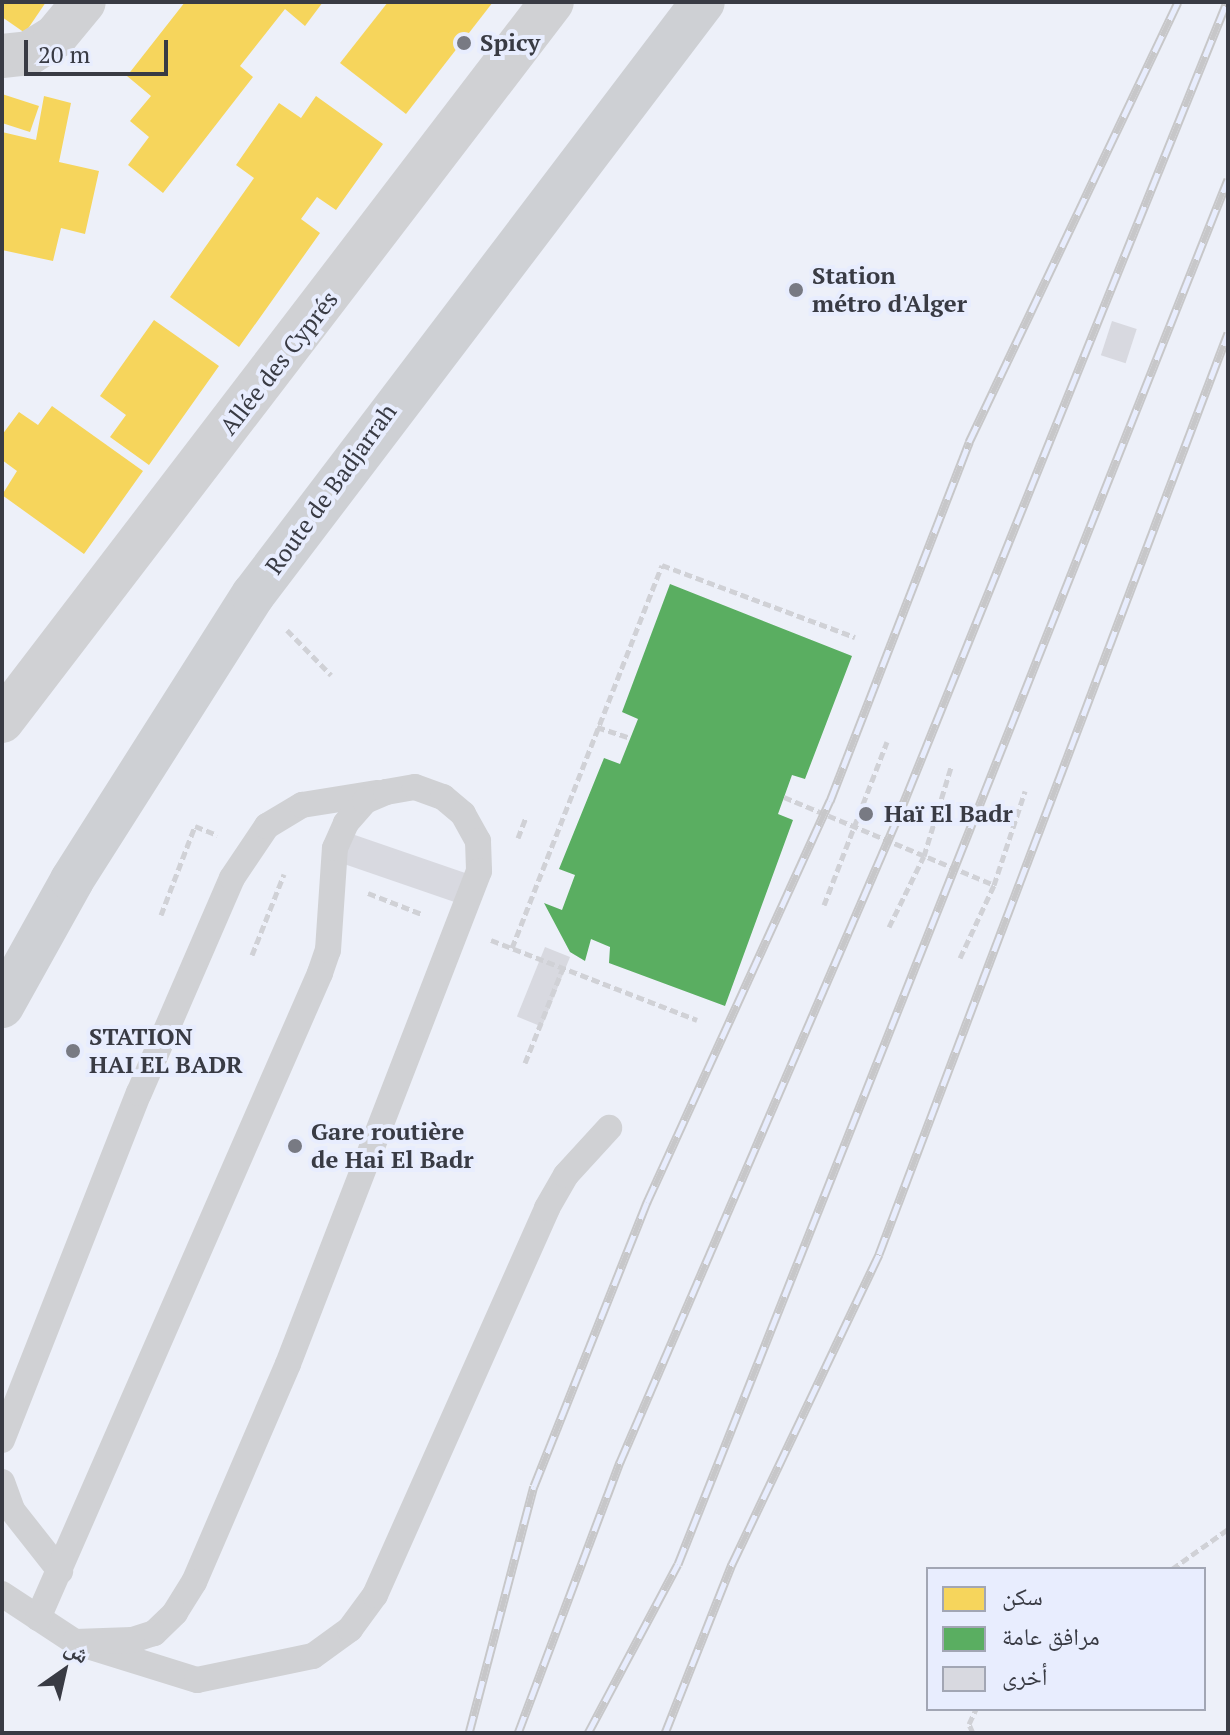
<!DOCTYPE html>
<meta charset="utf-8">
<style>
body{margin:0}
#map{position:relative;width:1230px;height:1735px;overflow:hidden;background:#edf0f9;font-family:"PT Serif","Noto Naskh Arabic",serif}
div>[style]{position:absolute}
.homes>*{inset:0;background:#f6d55c}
.public>*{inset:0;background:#5aae61}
.building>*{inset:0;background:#d8d9e0;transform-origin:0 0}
.path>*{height:5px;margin-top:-2.5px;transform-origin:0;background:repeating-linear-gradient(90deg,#d0d1d6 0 8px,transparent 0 12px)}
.service>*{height:26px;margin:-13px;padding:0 13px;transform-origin:13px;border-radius:13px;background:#d0d1d4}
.minor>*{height:44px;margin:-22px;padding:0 22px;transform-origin:22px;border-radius:22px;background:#d0d1d4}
.secondary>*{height:44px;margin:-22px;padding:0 22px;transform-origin:22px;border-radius:22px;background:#ced0d4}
.rail>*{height:9px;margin-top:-4.5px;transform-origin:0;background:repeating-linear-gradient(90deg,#e8edfe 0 18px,#c7c7c9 0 36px);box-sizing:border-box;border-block:2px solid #c7c7c9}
.dots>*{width:22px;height:22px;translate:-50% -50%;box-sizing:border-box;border:4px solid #e8edfe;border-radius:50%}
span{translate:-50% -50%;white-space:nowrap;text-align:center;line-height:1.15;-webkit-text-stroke:8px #e8edfe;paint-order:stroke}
.poi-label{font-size:24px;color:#393b44;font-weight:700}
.left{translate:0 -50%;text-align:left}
.street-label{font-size:24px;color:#393b44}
.frame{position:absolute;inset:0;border:4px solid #393b44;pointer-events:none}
.legend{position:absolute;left:926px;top:1567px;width:280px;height:144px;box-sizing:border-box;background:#e8edfe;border:2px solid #a2a6b4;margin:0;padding:10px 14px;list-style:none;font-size:24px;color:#393b44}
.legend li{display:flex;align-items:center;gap:16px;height:40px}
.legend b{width:40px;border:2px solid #a2a6b4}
.north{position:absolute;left:24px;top:1631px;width:80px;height:80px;-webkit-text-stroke:6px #e8edfe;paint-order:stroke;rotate:34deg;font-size:22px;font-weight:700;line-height:32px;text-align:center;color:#393b44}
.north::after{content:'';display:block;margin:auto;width:28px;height:36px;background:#393b44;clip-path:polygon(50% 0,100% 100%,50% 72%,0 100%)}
.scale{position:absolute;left:24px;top:40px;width:144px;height:36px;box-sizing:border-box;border:4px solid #393b44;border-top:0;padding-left:10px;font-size:24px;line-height:28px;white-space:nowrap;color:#393b44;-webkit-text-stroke:6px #e8edfe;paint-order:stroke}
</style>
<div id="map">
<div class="homes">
<i style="clip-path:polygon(2px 2px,46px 2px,25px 33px,2px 17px)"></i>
<i style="clip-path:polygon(185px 2px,323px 2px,305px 26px,285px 9px,240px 66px,253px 77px,163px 193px,128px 165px,149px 137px,130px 121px,151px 96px,127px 76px)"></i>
<i style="clip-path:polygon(388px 2px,493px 2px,406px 114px,340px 63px)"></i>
<i style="clip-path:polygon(2px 94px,39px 106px,30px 132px,2px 123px)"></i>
<i style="clip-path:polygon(44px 96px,71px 103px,59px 162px,99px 171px,85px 234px,61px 228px,53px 261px,2px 250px,2px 132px,36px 140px)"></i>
<i style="clip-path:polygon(316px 96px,383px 144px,336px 210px,317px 197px,301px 219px,320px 233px,239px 347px,170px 297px,254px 178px,236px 165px,279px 103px,301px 118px)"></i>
<i style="clip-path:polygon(154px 320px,219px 366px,149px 465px,110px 437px,126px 415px,100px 396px)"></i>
<i style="clip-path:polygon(52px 406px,143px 471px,84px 554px,2px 495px,17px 471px,2px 460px,2px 435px,19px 412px,38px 425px)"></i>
</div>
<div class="public">
<i style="clip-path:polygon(670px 584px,852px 656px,805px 779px,792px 775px,778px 814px,793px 820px,725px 1006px,609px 963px,610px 947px,591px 939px,585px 961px,570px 952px,544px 903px,562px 910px,575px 875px,559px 869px,604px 758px,620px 764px,638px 719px,622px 712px)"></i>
</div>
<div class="building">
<i style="left:1112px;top:321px;width:26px;height:36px;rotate:18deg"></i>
<i style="left:352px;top:834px;width:139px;height:31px;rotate:19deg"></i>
<i style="left:545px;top:947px;width:27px;height:75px;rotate:22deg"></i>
</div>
<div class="path">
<i style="left:287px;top:630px;width:63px;rotate:45.6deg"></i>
<i style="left:597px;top:727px;width:35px;rotate:18deg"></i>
<i style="left:784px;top:797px;width:228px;rotate:22.7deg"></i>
<i style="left:518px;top:838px;width:22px;rotate:-69deg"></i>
<i style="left:368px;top:893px;width:58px;rotate:21.3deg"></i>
<i style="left:824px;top:905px;width:175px;rotate:-68.9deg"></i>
<i style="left:161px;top:915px;width:95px;rotate:-69.1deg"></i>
<i style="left:195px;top:826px;width:24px;rotate:22deg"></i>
<i style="left:889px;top:927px;width:79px;rotate:-63.8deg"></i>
<i style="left:924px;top:856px;width:93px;rotate:-73.1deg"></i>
<i style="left:491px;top:940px;width:221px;rotate:21.2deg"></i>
<i style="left:512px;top:948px;width:411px;rotate:-68.6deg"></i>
<i style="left:662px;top:565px;width:206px;rotate:20.5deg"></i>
<i style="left:252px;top:955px;width:87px;rotate:-68.4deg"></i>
<i style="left:960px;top:958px;width:81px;rotate:-65deg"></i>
<i style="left:994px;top:885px;width:99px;rotate:-71.7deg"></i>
<i style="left:525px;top:1063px;width:102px;rotate:-68.2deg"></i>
<i style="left:1172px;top:1569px;width:69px;rotate:-35.5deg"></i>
<i style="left:973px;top:1733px;width:10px;rotate:-114deg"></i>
<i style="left:969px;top:1724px;width:17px;rotate:-65deg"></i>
</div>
<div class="service">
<i style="left:2px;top:1440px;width:373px;rotate:-68.5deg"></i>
<i style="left:139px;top:1093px;width:234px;rotate:-66.6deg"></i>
<i style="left:232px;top:878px;width:63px;rotate:-56.1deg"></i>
<i style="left:267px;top:826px;width:41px;rotate:-31deg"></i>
<i style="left:302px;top:805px;width:77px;rotate:-9deg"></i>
<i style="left:2px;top:1482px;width:30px;rotate:70deg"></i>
<i style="left:12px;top:1510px;width:78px;rotate:51.8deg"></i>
<i style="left:2px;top:1594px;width:87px;rotate:33.3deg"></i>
<i style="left:75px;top:1642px;width:128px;rotate:17.3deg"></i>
<i style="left:197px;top:1680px;width:118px;rotate:-11.7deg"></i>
<i style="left:313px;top:1656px;width:46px;rotate:-36.1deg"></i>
<i style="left:350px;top:1629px;width:42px;rotate:-53.7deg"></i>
<i style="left:375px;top:1595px;width:424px;rotate:-66deg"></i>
<i style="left:547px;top:1208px;width:38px;rotate:-60deg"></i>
<i style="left:566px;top:1175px;width:64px;rotate:-47.5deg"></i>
<i style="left:38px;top:1618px;width:704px;rotate:-66.38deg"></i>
<i style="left:320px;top:973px;width:24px;rotate:-71deg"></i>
<i style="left:328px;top:950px;width:102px;rotate:-86.1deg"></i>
<i style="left:335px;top:848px;width:27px;rotate:-66deg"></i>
<i style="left:346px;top:823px;width:29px;rotate:-49deg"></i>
<i style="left:365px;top:801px;width:23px;rotate:-23deg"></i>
<i style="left:386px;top:792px;width:29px;rotate:-10deg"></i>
<i style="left:415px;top:787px;width:30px;rotate:20deg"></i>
<i style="left:443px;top:797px;width:26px;rotate:40deg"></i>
<i style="left:463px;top:814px;width:31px;rotate:61deg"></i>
<i style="left:478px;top:841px;width:30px;rotate:88deg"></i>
<i style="left:479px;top:871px;width:529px;rotate:111.18deg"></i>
<i style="left:288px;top:1364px;width:237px;rotate:113.3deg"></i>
<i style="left:194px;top:1582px;width:36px;rotate:122deg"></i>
<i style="left:175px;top:1613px;width:29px;rotate:136deg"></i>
<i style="left:154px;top:1633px;width:23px;rotate:162deg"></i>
<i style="left:132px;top:1640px;width:57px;rotate:178deg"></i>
</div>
<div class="minor">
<i style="left:2px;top:56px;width:27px;rotate:-6deg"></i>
<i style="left:29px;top:53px;width:31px;rotate:-32deg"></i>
<i style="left:55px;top:37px;width:45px;rotate:-50.4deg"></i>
<i style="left:2px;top:721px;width:905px;rotate:-52.59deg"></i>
</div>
<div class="secondary">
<i style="left:2px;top:1006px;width:144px;rotate:-60.9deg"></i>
<i style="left:72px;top:880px;width:338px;rotate:-57.6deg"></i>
<i style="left:253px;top:595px;width:744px;rotate:-52.81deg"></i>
</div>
<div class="rail">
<i style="left:469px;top:1733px;width:255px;rotate:-75.3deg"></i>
<i style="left:534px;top:1486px;width:306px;rotate:-68.3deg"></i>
<i style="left:647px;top:1202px;width:441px;rotate:-65.5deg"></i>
<i style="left:830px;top:801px;width:385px;rotate:-68.8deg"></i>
<i style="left:969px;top:442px;width:487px;rotate:-64.6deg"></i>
<i style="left:518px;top:1733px;width:290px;rotate:-69.4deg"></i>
<i style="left:620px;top:1462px;width:695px;rotate:-66.68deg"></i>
<i style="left:895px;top:824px;width:887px;rotate:-68.01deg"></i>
<i style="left:588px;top:1733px;width:191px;rotate:-62deg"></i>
<i style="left:678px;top:1564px;width:1490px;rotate:-68.34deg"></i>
<i style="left:665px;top:1733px;width:182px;rotate:-68.4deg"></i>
<i style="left:732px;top:1564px;width:343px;rotate:-64.6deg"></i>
<i style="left:879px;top:1254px;width:985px;rotate:-69.25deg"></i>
</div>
<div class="dots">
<i style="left:464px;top:43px;background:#787a83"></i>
<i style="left:796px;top:290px;background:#787a83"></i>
<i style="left:866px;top:814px;background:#787a83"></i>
<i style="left:73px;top:1051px;background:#787a83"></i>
<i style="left:295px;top:1146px;background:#787a83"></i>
</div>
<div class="poi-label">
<span class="left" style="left:480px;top:43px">Spicy</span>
<span class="left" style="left:812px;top:290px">Station<br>métro d'Alger</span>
<span class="left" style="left:884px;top:814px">Haï El Badr</span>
<span class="left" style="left:89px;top:1051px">STATION<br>HAI EL BADR</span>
<span class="left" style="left:311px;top:1146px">Gare routière<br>de Hai El Badr</span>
</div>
<div class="street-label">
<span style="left:279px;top:363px;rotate:-52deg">Allée des Cyprés</span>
<span style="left:331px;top:489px;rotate:-54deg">Route de Badjarrah</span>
</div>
<div class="frame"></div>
<ul class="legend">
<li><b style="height:22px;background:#f6d55c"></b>سكن</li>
<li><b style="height:22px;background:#5aae61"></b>مرافق عامة</li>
<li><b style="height:22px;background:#d8d9e0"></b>أخرى</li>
</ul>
<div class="north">ش</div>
<div class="scale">20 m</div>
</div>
